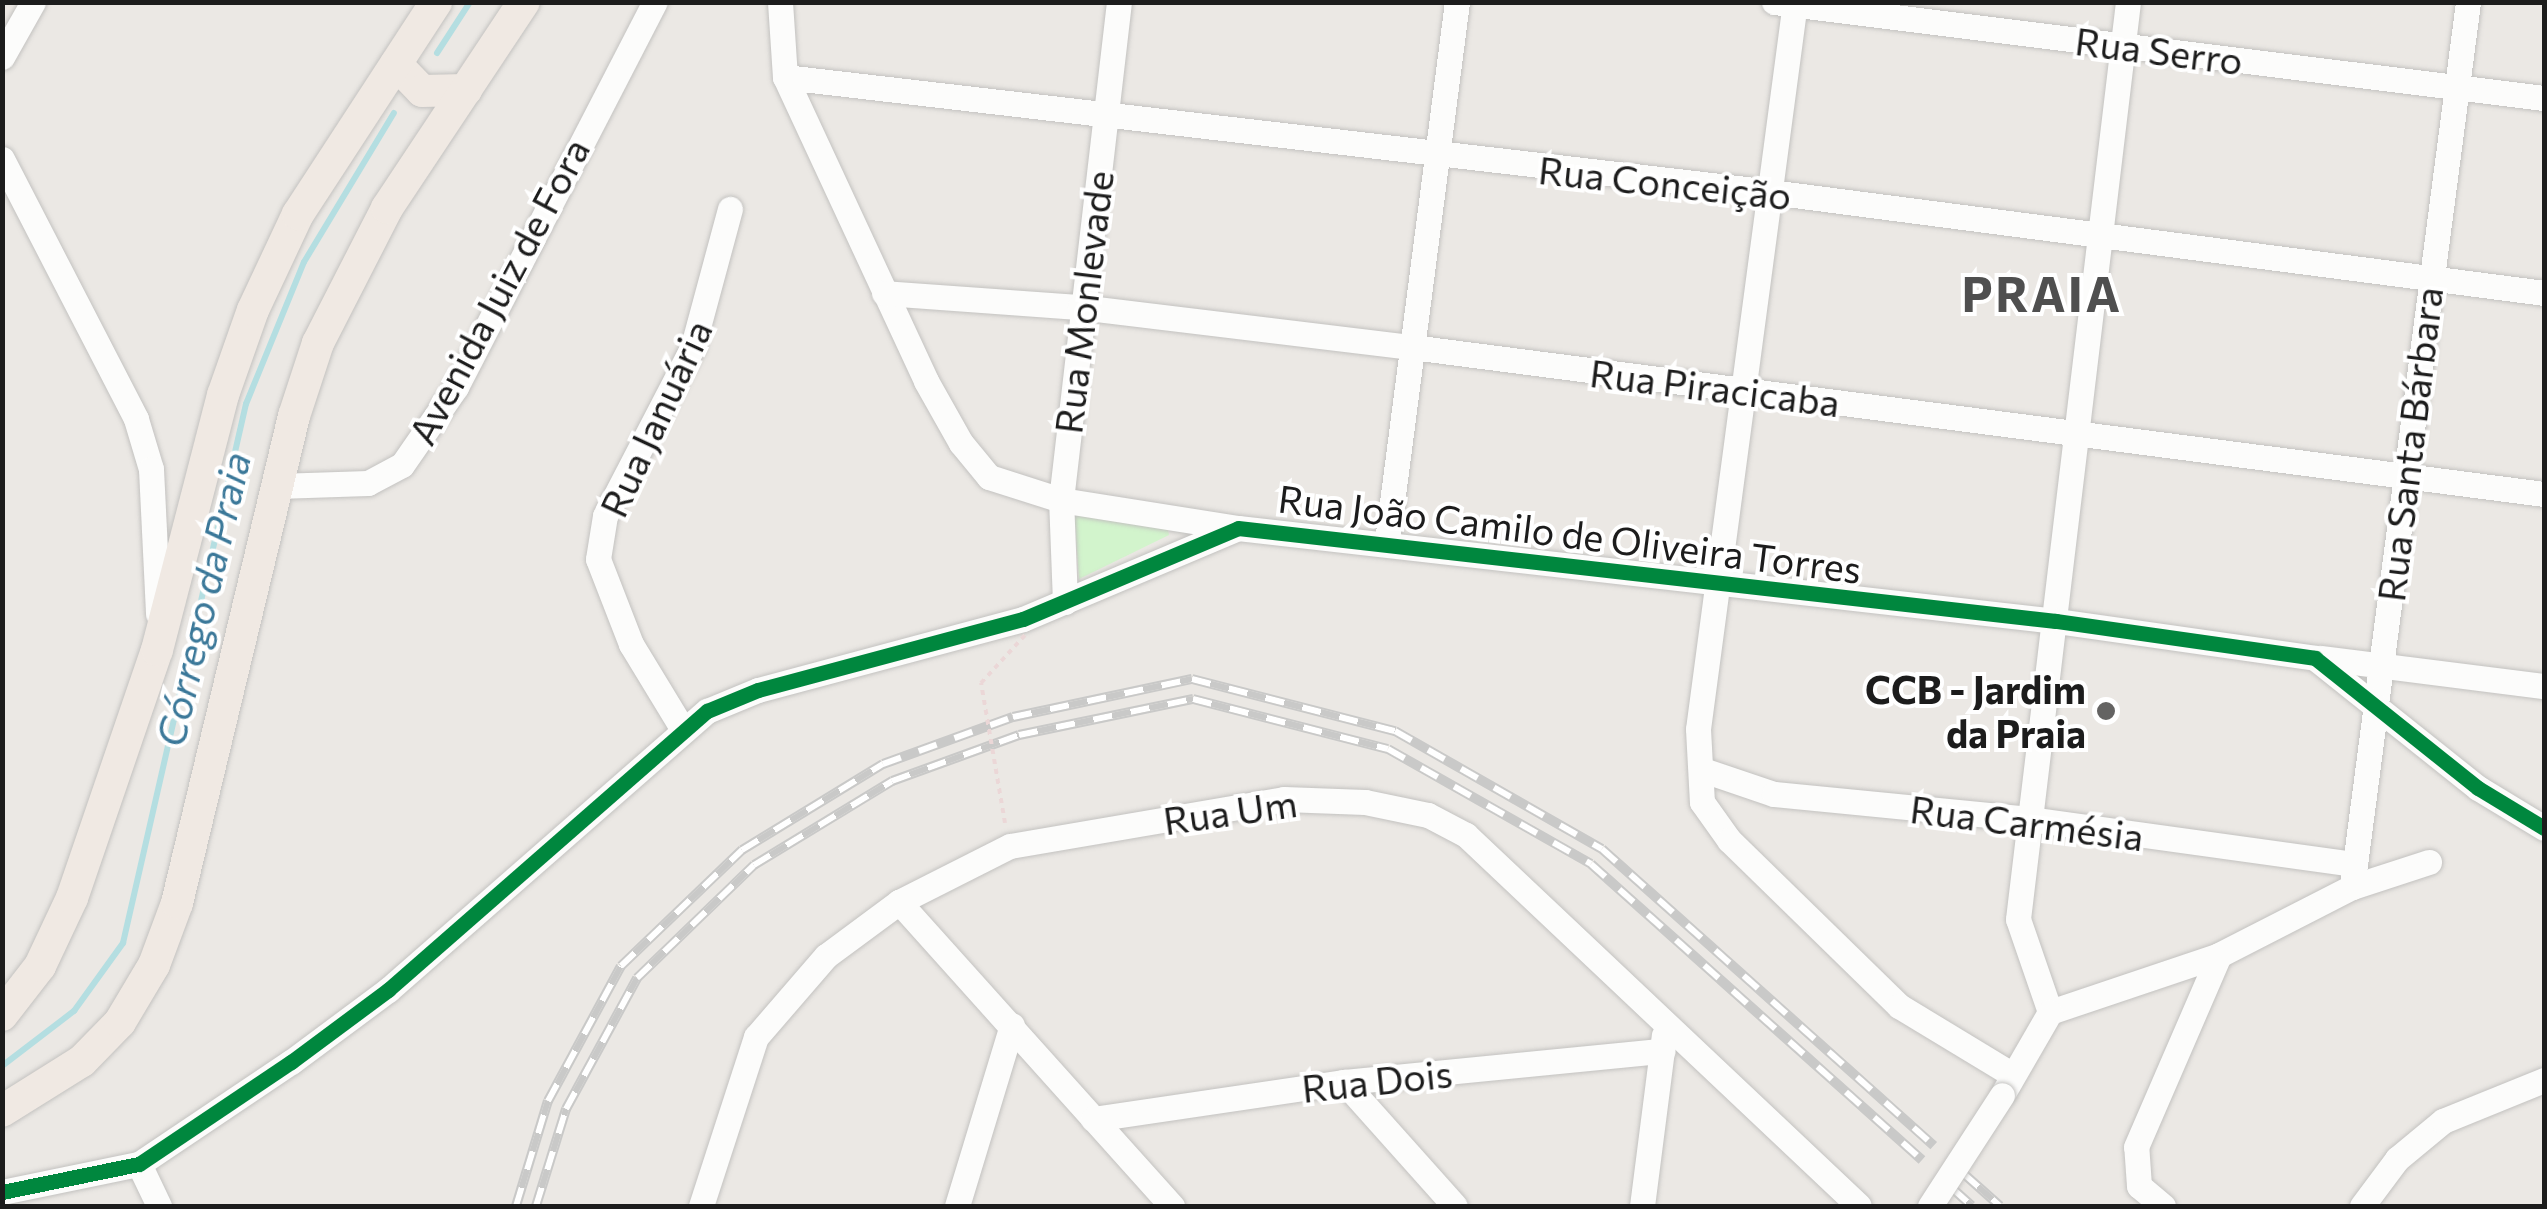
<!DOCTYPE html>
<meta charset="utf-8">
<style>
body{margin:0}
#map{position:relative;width:2547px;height:1209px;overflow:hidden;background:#ebe8e4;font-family:Commissioner,sans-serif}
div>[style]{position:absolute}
.park>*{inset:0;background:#d2f4cc}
.stream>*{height:6px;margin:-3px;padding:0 3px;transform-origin:3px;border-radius:3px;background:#b4dee1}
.roads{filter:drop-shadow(0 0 2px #c3c2c0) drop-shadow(0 0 2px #c3c2c0)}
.minor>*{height:25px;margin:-12.5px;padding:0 12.5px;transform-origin:12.5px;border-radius:12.5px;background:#fcfcfb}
.major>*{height:32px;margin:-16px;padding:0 16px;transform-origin:16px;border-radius:16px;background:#f0e9e3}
.rail>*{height:10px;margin-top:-5px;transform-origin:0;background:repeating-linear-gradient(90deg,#fff 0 19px,#c9c9c8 0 38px);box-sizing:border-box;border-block:2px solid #c9c9c8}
.path-bridge>*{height:4px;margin-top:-2px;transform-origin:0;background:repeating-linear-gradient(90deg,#ebd7d7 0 5px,transparent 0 10px)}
.bridges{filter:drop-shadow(0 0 2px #c3c2c0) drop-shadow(0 0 2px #c3c2c0)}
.minor-bridge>*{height:25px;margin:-12.5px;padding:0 12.5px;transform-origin:12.5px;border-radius:12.5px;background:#fcfcfb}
.cycleway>*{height:15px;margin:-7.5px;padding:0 7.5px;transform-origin:7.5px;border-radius:7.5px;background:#00873e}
.dots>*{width:28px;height:28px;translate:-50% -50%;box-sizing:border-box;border:5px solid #fff;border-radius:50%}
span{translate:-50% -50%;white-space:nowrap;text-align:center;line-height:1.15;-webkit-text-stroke:8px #fff;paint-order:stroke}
.street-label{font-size:38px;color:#1c1c1c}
.poi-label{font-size:38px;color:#1c1c1c;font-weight:700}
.right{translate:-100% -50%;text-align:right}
.water-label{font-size:40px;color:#3b7899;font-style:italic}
.district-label{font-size:48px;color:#4f4f4f;font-weight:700;letter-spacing:2.5px}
.frame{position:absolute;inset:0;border:5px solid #1c1c1c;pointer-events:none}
</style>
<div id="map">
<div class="park">
<i style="clip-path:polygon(1074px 510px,1167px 526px,1169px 535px,1079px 579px)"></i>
</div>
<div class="stream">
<i style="left:437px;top:53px;width:61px;rotate:-57.1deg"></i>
<i style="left:2px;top:1066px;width:91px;rotate:-37.4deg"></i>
<i style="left:74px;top:1011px;width:84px;rotate:-54.2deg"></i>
<i style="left:123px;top:943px;width:553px;rotate:-77.15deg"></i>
<i style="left:246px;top:404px;width:153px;rotate:-67.8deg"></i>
<i style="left:304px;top:262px;width:174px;rotate:-58.9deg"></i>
</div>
<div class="roads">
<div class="minor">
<i style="left:780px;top:2px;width:75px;rotate:86.2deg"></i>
<i style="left:785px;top:77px;width:335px;rotate:65.1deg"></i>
<i style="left:926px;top:381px;width:71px;rotate:60.6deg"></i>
<i style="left:961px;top:443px;width:44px;rotate:50.5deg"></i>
<i style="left:989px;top:477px;width:76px;rotate:17.7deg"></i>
<i style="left:1061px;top:500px;width:178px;rotate:9deg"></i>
<i style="left:1774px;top:2px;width:776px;rotate:7.11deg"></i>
<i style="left:1795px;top:2px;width:733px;rotate:97.6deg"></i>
<i style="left:1698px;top:729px;width:73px;rotate:86.9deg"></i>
<i style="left:1702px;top:802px;width:47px;rotate:54.6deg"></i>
<i style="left:1729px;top:840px;width:238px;rotate:44.3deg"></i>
<i style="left:1899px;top:1006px;width:133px;rotate:31.2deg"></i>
<i style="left:2px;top:57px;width:63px;rotate:-60.6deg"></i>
<i style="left:785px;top:77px;width:993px;rotate:6.65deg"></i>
<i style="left:1771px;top:192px;width:780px;rotate:7.44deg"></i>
<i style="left:2px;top:159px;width:292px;rotate:62.7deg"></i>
<i style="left:136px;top:419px;width:52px;rotate:73.3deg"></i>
<i style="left:151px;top:469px;width:145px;rotate:87.2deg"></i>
<i style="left:884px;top:293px;width:196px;rotate:4.1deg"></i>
<i style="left:1080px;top:307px;width:334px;rotate:6.9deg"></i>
<i style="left:1412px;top:347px;width:1142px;rotate:7.4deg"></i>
<i style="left:277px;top:486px;width:91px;rotate:-1.9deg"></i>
<i style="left:368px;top:483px;width:38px;rotate:-28deg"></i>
<i style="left:402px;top:465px;width:95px;rotate:-55.3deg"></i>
<i style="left:456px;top:387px;width:433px;rotate:-62.7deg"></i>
<i style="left:1387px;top:541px;width:544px;rotate:-82.6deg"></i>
<i style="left:1065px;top:602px;width:102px;rotate:-92.2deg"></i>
<i style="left:1061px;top:500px;width:501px;rotate:-83.36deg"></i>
<i style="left:2321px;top:658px;width:225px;rotate:7.2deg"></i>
<i style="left:682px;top:728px;width:98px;rotate:-121.3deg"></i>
<i style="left:631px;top:644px;width:91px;rotate:-111.2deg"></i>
<i style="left:598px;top:559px;width:44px;rotate:-80.8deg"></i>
<i style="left:605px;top:516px;width:191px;rotate:-62.6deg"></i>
<i style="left:693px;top:346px;width:142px;rotate:-74.9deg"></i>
<i style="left:1703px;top:770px;width:75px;rotate:18.7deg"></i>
<i style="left:1774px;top:794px;width:257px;rotate:5.6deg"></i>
<i style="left:2030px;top:819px;width:328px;rotate:7.9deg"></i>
<i style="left:2352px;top:887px;width:893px;rotate:-82.53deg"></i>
<i style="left:899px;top:902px;width:409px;rotate:48.1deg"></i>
<i style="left:2050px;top:1012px;width:98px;rotate:-109deg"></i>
<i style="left:2018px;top:919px;width:924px;rotate:-83.16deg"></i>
<i style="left:2050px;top:1012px;width:178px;rotate:-18.6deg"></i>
<i style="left:2219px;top:955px;width:149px;rotate:-27.1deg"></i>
<i style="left:2352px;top:887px;width:81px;rotate:-18deg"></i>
<i style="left:1344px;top:1082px;width:166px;rotate:48.2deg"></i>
<i style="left:2005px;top:1090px;width:90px;rotate:-60deg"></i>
<i style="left:1093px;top:1119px;width:254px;rotate:-8.4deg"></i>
<i style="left:1344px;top:1082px;width:320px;rotate:-5.6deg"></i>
<i style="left:139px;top:1164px;width:47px;rotate:64.5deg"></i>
<i style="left:2px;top:1192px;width:140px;rotate:-11.6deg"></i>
<i style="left:139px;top:1164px;width:183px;rotate:-33.9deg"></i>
<i style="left:291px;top:1062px;width:121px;rotate:-36.6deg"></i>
<i style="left:388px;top:990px;width:424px;rotate:-41.2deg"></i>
<i style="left:707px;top:711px;width:55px;rotate:-22.4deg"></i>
<i style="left:758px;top:690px;width:274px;rotate:-15deg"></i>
<i style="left:1023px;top:619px;width:233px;rotate:-22.9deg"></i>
<i style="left:1238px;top:528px;width:823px;rotate:6.49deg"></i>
<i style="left:2056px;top:621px;width:262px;rotate:8.1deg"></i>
<i style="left:2315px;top:658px;width:208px;rotate:38.6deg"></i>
<i style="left:2478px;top:788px;width:77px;rotate:31.2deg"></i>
<i style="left:701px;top:1206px;width:178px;rotate:-72deg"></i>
<i style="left:756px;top:1037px;width:107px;rotate:-49.2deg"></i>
<i style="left:826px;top:956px;width:91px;rotate:-36.5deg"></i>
<i style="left:899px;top:902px;width:124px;rotate:-26.8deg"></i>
<i style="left:1010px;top:846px;width:278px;rotate:-9.7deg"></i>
<i style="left:1284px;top:799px;width:81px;rotate:2.1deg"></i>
<i style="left:1365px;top:802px;width:64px;rotate:11.7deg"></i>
<i style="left:1428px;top:815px;width:43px;rotate:27.8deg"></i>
<i style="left:1466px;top:835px;width:540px;rotate:43.35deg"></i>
<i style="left:957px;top:1206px;width:189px;rotate:-73.1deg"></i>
<i style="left:1642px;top:1206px;width:172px;rotate:-82.7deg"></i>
<i style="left:2163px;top:1206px;width:31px;rotate:-140deg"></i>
<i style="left:2139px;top:1186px;width:39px;rotate:-94deg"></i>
<i style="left:2136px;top:1147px;width:209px;rotate:-66.6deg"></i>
<i style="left:2362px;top:1206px;width:59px;rotate:-53.3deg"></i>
<i style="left:2397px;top:1159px;width:60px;rotate:-39.6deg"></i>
<i style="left:2443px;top:1121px;width:109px;rotate:-22.1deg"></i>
</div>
<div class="major">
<i style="left:396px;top:64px;width:37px;rotate:46deg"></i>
<i style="left:422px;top:91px;width:44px;rotate:-1.3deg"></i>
<i style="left:2px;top:1015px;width:62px;rotate:-52.2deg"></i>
<i style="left:40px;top:966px;width:75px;rotate:-64.8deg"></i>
<i style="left:72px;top:898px;width:262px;rotate:-71.1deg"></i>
<i style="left:157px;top:650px;width:263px;rotate:-75.5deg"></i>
<i style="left:223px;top:395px;width:90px;rotate:-70.6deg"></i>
<i style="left:253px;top:310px;width:106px;rotate:-64.9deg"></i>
<i style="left:298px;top:214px;width:253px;rotate:-56.9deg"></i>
<i style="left:2px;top:1111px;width:94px;rotate:-32deg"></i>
<i style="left:82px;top:1061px;width:54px;rotate:-45.7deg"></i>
<i style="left:120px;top:1022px;width:66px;rotate:-59.2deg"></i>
<i style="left:154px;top:965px;width:66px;rotate:-69.6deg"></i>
<i style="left:177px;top:903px;width:501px;rotate:-76.49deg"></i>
<i style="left:294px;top:416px;width:77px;rotate:-71.8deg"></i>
<i style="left:318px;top:343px;width:152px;rotate:-62.9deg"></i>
<i style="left:387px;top:208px;width:247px;rotate:-56.4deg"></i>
</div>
</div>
<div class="rail">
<i style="left:1964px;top:1174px;width:48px;rotate:41.6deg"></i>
<i style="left:1953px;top:1189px;width:25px;rotate:42deg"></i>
<i style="left:516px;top:1206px;width:110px;rotate:-73.1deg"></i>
<i style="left:548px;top:1101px;width:153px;rotate:-61.6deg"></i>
<i style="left:621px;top:966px;width:168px;rotate:-43.8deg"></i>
<i style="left:742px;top:850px;width:165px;rotate:-31.4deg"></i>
<i style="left:883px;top:764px;width:138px;rotate:-19.9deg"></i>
<i style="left:1013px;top:717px;width:183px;rotate:-12deg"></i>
<i style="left:1192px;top:679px;width:210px;rotate:14.4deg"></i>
<i style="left:1395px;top:731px;width:238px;rotate:29.7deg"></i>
<i style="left:1602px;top:849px;width:445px;rotate:41.8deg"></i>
<i style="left:536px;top:1206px;width:102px;rotate:-72.8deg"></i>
<i style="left:566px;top:1109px;width:149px;rotate:-61.5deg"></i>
<i style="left:637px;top:978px;width:163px;rotate:-44deg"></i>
<i style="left:754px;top:865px;width:162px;rotate:-31.3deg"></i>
<i style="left:892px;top:781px;width:135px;rotate:-19.9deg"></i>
<i style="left:1019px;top:735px;width:178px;rotate:-11.7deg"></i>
<i style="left:1193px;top:699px;width:201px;rotate:14.4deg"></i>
<i style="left:1388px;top:749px;width:233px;rotate:29.5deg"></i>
<i style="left:1591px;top:864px;width:444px;rotate:41.8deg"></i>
</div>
<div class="path-bridge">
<i style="left:1005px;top:823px;width:142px;rotate:-99.7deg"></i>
<i style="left:981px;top:683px;width:67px;rotate:-47.4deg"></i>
</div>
<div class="bridges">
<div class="minor-bridge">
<i style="left:1930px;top:1206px;width:132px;rotate:-57deg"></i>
</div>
</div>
<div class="cycleway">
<i style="left:2px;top:1192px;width:140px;rotate:-11.6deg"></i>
<i style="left:139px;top:1164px;width:183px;rotate:-33.9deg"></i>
<i style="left:291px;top:1062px;width:121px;rotate:-36.6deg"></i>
<i style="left:388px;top:990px;width:424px;rotate:-41.2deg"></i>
<i style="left:707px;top:711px;width:55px;rotate:-22.4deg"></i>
<i style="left:758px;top:690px;width:274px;rotate:-15deg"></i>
<i style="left:1023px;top:619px;width:233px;rotate:-22.9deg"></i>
<i style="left:1238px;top:528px;width:823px;rotate:6.49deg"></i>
<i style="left:2056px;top:621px;width:262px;rotate:8.1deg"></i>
<i style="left:2315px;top:658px;width:208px;rotate:38.6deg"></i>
<i style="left:2478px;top:788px;width:77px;rotate:31.2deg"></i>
</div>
<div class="dots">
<i style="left:2106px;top:711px;background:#646362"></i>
</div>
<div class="street-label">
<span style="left:2159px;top:50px;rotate:7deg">Rua Serro</span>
<span style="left:1665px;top:182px;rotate:6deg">Rua Conceição</span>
<span style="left:498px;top:291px;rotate:-62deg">Avenida Juiz de Fora</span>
<span style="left:1083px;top:302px;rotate:-83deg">Rua Monlevade</span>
<span style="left:1715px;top:387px;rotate:7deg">Rua Piracicaba</span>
<span style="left:655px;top:418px;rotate:-65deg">Rua Januária</span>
<span style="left:2409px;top:444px;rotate:-83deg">Rua Santa Bárbara</span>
<span style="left:1570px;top:533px;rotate:7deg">Rua João Camilo de Oliveira Torres</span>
<span style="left:1230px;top:811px;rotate:-8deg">Rua Um</span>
<span style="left:2027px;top:822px;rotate:7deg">Rua Carmésia</span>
<span style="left:1377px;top:1080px;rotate:-6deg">Rua Dois</span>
</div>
<div class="poi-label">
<span class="right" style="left:2086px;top:711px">CCB - Jardim<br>da Praia</span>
</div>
<div class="water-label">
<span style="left:202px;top:599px;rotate:-77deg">Córrego da Praia</span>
</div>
<div class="district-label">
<span style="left:2042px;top:293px">PRAIA</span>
</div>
<div class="frame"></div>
</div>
